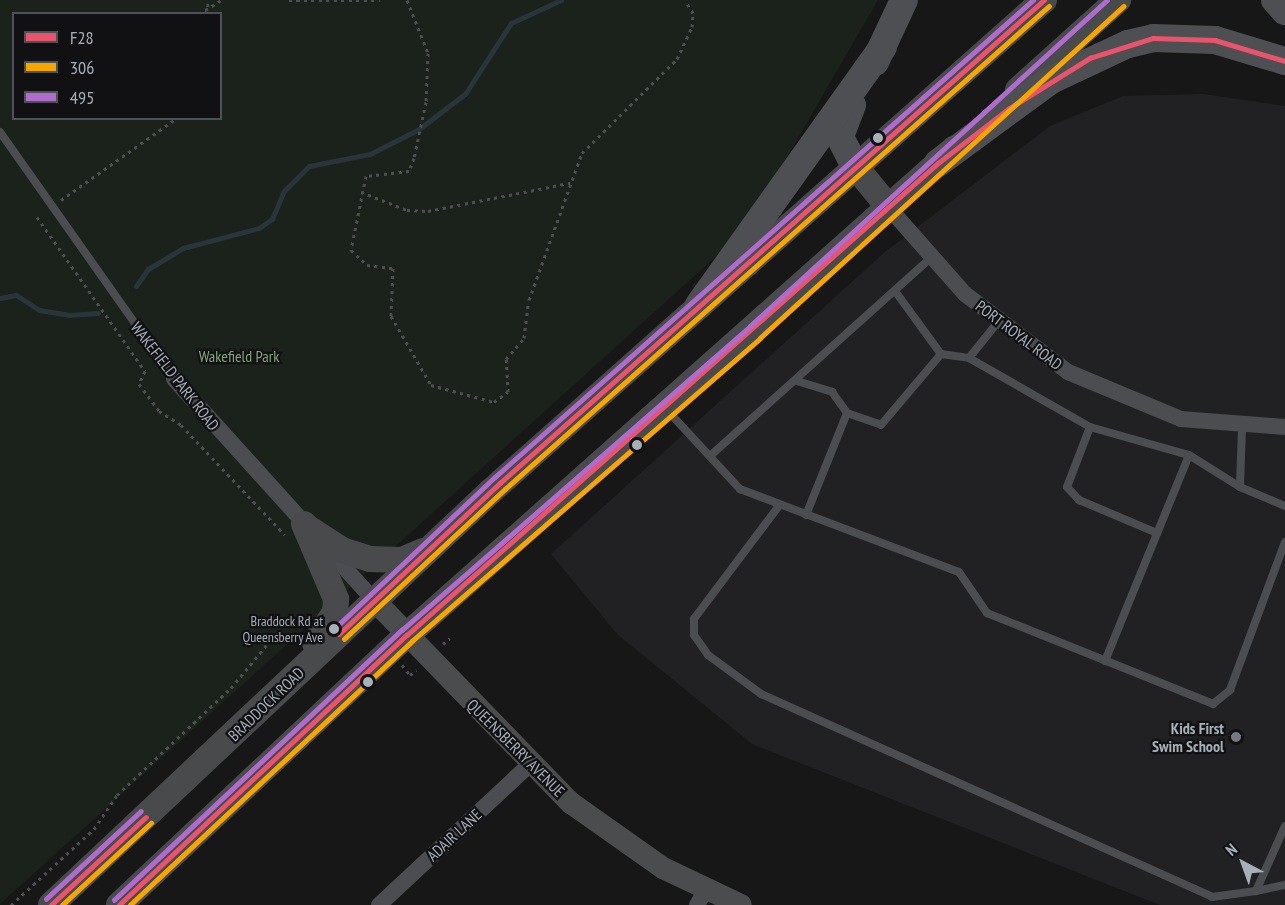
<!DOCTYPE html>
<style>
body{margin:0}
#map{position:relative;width:1285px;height:905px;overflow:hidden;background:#171717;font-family:"PT Sans Narrow",sans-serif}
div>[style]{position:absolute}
.built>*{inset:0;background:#212123}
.green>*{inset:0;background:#1b221b}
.stream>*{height:5px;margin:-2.5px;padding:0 2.5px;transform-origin:2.5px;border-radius:2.5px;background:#29353a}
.path>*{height:3px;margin-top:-1.5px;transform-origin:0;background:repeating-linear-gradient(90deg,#4d4f52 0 3px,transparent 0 7.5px)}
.lane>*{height:8px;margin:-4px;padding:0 4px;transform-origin:4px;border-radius:4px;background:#4b4d50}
.street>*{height:16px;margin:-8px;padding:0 8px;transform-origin:8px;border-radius:8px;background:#4b4d50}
.secondary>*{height:22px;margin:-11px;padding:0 11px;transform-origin:11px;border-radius:11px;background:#4a4c4e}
.primary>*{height:26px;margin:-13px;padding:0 13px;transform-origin:13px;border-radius:13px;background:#484a4c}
.highway>*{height:28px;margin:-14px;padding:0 14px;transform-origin:14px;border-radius:14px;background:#4d4f52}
.bus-1>*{height:4.5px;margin:-2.25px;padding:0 2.25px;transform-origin:2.25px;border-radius:2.25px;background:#e9536b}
.bus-2>*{height:4.5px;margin:-2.25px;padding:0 2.25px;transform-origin:2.25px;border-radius:2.25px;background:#f7a600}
.bus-3>*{height:4.5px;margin:-2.25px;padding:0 2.25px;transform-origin:2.25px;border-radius:2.25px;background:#b06ccc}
.dots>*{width:16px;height:16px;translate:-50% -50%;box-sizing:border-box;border:3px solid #111113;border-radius:50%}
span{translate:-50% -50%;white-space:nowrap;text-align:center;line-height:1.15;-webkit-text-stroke:4.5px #111113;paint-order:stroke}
.bus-label{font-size:14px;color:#a7afb9}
.right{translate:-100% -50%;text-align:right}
.street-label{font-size:16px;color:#a7afb9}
.park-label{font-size:16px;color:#80a67c}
.poi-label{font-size:16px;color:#a7afb9;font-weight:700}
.legend{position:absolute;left:12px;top:12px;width:210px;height:108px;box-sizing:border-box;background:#111113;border:2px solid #4d5055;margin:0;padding:8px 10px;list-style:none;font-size:18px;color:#a7afb9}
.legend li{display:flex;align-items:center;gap:12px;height:30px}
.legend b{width:30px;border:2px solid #4d5055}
.north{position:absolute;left:1213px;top:833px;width:60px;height:60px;-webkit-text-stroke:4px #111113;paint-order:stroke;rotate:319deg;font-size:16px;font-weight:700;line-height:24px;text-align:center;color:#a7afb9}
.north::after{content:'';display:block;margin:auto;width:21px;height:27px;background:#a7afb9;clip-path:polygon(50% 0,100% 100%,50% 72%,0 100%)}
</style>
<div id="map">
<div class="built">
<i style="clip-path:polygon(1203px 94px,1285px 106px,1285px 905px,1160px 905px,752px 744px,617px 634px,551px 554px,886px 251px,1050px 126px,1123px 96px)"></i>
</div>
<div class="green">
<i style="clip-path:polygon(evenodd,0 0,878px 0,744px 231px,0 904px,0 0,14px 14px,220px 14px,220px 118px,14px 118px,14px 14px)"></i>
</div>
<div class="stream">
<i style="left:136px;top:286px;width:21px;rotate:-55deg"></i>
<i style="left:148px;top:269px;width:41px;rotate:-31deg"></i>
<i style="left:183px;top:248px;width:79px;rotate:-14.7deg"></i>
<i style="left:259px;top:228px;width:16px;rotate:-35deg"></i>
<i style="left:272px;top:219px;width:30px;rotate:-67deg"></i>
<i style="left:284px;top:191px;width:35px;rotate:-45deg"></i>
<i style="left:309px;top:166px;width:62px;rotate:-11.1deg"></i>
<i style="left:370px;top:154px;width:55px;rotate:-27deg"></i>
<i style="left:419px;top:129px;width:58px;rotate:-37.3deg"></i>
<i style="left:465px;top:94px;width:85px;rotate:-57.1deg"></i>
<i style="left:511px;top:23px;width:55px;rotate:-24.7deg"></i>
<i style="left:0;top:298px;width:16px;rotate:-11deg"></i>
<i style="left:16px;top:295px;width:27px;rotate:33deg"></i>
<i style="left:39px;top:310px;width:30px;rotate:9deg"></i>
<i style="left:69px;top:315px;width:29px;rotate:-4deg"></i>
</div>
<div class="path">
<i style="left:289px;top:0;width:91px"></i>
<i style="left:407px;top:0;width:57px;rotate:68.4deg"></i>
<i style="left:428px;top:53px;width:49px;rotate:92.3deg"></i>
<i style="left:426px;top:102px;width:57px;rotate:102.1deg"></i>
<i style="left:414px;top:158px;width:14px;rotate:111deg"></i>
<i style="left:409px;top:171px;width:43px;rotate:173.4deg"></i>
<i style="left:366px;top:176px;width:76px;rotate:101.5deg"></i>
<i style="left:351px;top:250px;width:22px;rotate:43deg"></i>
<i style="left:367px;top:265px;width:26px;rotate:7deg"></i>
<i style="left:393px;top:268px;width:48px;rotate:92.4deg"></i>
<i style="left:391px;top:316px;width:80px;rotate:59.9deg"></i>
<i style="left:431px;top:385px;width:65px;rotate:15.1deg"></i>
<i style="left:494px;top:402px;width:17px;rotate:-36deg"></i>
<i style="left:508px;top:392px;width:33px;rotate:-93deg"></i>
<i style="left:506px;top:359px;width:28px;rotate:-49deg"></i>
<i style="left:524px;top:338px;width:38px;rotate:-83deg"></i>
<i style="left:529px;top:300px;width:156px;rotate:-70.2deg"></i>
<i style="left:582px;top:153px;width:134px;rotate:-44.7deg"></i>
<i style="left:677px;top:59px;width:35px;rotate:-65deg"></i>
<i style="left:692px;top:27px;width:14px;rotate:-86deg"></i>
<i style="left:693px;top:13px;width:15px;rotate:-122deg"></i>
<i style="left:199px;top:14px;width:26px;rotate:-32deg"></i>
<i style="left:206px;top:14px;width:14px;rotate:-78deg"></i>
<i style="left:361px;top:192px;width:49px;rotate:21.4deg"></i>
<i style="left:407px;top:210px;width:21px;rotate:3deg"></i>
<i style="left:428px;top:211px;width:145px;rotate:-11.2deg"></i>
<i style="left:61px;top:200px;width:142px;rotate:-35.3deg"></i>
<i style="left:37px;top:217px;width:188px;rotate:55deg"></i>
<i style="left:145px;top:371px;width:14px;rotate:115deg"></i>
<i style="left:139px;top:384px;width:34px;rotate:53deg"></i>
<i style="left:159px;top:411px;width:26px;rotate:32deg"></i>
<i style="left:181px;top:425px;width:151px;rotate:46.6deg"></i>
<i style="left:443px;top:644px;width:9px;rotate:-41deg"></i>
<i style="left:402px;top:665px;width:13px;rotate:51deg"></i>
<i style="left:410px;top:675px;width:8px;rotate:-40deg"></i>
<i style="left:11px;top:905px;width:113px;rotate:-42.5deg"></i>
<i style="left:94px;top:829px;width:41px;rotate:-55.9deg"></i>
<i style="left:117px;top:795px;width:156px;rotate:-43.2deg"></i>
<i style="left:231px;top:688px;width:60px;rotate:-50.4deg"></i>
<i style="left:269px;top:642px;width:30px;rotate:-20deg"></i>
</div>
<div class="lane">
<i style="left:0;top:132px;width:302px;rotate:54.8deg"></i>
<i style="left:895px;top:291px;width:78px;rotate:53.9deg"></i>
<i style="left:969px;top:358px;width:45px;rotate:-51.3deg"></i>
<i style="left:797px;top:381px;width:37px;rotate:17deg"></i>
<i style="left:832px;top:392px;width:26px;rotate:54deg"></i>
<i style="left:847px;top:413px;width:36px;rotate:19deg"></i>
<i style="left:881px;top:425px;width:93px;rotate:-49.8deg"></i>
<i style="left:941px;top:354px;width:28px;rotate:8deg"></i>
<i style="left:969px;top:358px;width:139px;rotate:29.7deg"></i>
<i style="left:1090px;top:427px;width:103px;rotate:15.8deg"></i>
<i style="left:1189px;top:455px;width:60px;rotate:32.1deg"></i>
<i style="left:1240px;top:487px;width:49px;rotate:22.9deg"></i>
<i style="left:667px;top:410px;width:108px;rotate:47.3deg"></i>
<i style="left:740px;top:489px;width:234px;rotate:20.8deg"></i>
<i style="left:959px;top:572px;width:50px;rotate:55.7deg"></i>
<i style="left:987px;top:613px;width:244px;rotate:21.9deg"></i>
<i style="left:1213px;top:704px;width:22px;rotate:-39deg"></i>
<i style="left:1230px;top:690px;width:158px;rotate:-69.6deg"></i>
<i style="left:1090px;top:427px;width:64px;rotate:111deg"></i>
<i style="left:1067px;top:487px;width:18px;rotate:47deg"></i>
<i style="left:1079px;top:500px;width:85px;rotate:22.9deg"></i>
<i style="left:710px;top:456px;width:298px;rotate:-41.9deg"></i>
<i style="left:1240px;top:487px;width:60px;rotate:-88.1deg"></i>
<i style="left:778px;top:507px;width:140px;rotate:126.9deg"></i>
<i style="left:694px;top:619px;width:16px;rotate:90deg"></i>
<i style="left:694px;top:635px;width:24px;rotate:55deg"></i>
<i style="left:708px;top:655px;width:66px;rotate:36.3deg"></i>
<i style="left:761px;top:694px;width:495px;rotate:24.2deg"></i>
<i style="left:1212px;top:897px;width:44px;rotate:-7.8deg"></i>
<i style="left:1256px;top:891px;width:71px;rotate:-66deg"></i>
<i style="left:806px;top:515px;width:110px;rotate:-68.1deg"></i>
<i style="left:1105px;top:661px;width:222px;rotate:-67.8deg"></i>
<i style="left:1256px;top:891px;width:30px;rotate:-12deg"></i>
</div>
<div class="street">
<i style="left:890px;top:209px;width:113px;rotate:48.6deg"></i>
<i style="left:965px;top:294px;width:129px;rotate:37.1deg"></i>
<i style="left:1068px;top:372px;width:122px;rotate:22.6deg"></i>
<i style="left:1181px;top:419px;width:104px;rotate:4.4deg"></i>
<i style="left:174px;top:379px;width:298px;rotate:47.9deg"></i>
<i style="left:379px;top:905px;width:205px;rotate:-43deg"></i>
<i style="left:697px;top:905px;width:16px;rotate:-60deg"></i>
</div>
<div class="secondary">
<i style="left:374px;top:600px;width:283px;rotate:45.9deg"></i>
<i style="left:571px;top:803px;width:113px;rotate:35.2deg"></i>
<i style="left:663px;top:868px;width:86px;rotate:25.4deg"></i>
</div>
<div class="primary">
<i style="left:1018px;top:90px;width:135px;rotate:-42deg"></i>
<i style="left:854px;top:165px;width:57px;rotate:50.7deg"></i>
<i style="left:304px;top:524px;width:82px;rotate:66.9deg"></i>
<i style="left:336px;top:599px;width:13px;rotate:94deg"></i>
<i style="left:335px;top:612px;width:37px;rotate:123deg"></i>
<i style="left:308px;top:528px;width:40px;rotate:32.9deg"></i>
<i style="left:342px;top:550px;width:29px;rotate:18deg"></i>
<i style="left:370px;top:559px;width:32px;rotate:2deg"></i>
<i style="left:402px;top:560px;width:23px;rotate:-23deg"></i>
<i style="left:51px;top:905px;width:603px;rotate:-43.25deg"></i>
<i style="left:490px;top:492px;width:741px;rotate:-41.61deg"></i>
<i style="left:119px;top:905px;width:395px;rotate:-43.2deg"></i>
<i style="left:407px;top:635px;width:732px;rotate:-41.62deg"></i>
</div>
<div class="highway">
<i style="left:1275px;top:0;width:15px;rotate:48deg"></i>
<i style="left:875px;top:62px;width:68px;rotate:-64.9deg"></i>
<i style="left:852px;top:105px;width:34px;rotate:111deg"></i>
<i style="left:840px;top:137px;width:31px;rotate:63deg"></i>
<i style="left:938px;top:163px;width:140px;rotate:-36.3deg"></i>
<i style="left:1051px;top:80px;width:85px;rotate:-25.1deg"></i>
<i style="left:1128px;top:44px;width:26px;rotate:-13deg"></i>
<i style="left:1153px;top:38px;width:62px;rotate:1.8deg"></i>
<i style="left:1215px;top:40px;width:73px;rotate:16.7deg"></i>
<i style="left:699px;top:305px;width:317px;rotate:-54.5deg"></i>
</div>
<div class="bus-1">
<i style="left:339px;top:634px;width:221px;rotate:-43.2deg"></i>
<i style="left:500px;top:483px;width:727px;rotate:-41.6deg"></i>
<i style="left:51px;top:905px;width:129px;rotate:-42.8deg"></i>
<i style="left:119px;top:905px;width:395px;rotate:-43.2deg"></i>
<i style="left:407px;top:635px;width:710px;rotate:-41.63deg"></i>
<i style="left:938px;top:163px;width:88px;rotate:-37.6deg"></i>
<i style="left:1008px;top:109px;width:97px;rotate:-31.9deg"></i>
<i style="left:1090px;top:58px;width:66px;rotate:-17.6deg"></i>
<i style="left:1153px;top:38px;width:62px;rotate:1.8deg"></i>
<i style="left:1215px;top:40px;width:73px;rotate:16.7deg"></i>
</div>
<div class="bus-2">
<i style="left:344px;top:639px;width:220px;rotate:-43deg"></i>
<i style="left:505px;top:489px;width:727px;rotate:-41.6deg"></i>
<i style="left:62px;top:905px;width:121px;rotate:-42.7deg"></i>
<i style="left:130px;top:905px;width:386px;rotate:-43.1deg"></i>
<i style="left:412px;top:641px;width:461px;rotate:-41deg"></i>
<i style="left:760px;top:338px;width:492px;rotate:-42.4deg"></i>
</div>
<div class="bus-3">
<i style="left:334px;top:629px;width:221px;rotate:-43.4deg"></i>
<i style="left:495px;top:477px;width:719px;rotate:-41.56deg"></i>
<i style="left:46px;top:899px;width:129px;rotate:-42.8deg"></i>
<i style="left:114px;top:900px;width:395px;rotate:-43.2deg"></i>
<i style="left:402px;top:630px;width:462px;rotate:-41.1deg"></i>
<i style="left:750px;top:326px;width:483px;rotate:-42.4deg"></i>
</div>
<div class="dots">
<i style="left:878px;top:138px;background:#a7afb9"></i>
<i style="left:637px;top:445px;background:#a7afb9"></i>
<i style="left:334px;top:629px;background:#a7afb9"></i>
<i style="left:368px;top:682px;background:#a7afb9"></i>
<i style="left:1236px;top:737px;background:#757a80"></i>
</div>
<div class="bus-label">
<span class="right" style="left:323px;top:629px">Braddock Rd at<br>Queensberry Ave</span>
</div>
<div class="street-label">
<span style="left:1019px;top:335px;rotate:37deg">PORT ROYAL ROAD</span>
<span style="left:175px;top:376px;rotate:52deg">WAKEFIELD PARK ROAD</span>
<span style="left:266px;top:704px;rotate:-44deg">BRADDOCK ROAD</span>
<span style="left:516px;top:748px;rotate:45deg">QUEENSBERRY AVENUE</span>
<span style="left:454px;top:835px;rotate:-43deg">ADAIR LANE</span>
</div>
<div class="park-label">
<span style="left:239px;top:356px">Wakefield Park</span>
</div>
<div class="poi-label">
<span class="right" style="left:1224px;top:737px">Kids First<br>Swim School</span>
</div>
<ul class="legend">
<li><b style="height:8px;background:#e9536b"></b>F28</li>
<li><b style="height:8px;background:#f7a600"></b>306</li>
<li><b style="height:8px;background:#b06ccc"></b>495</li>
</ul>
<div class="north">N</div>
</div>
